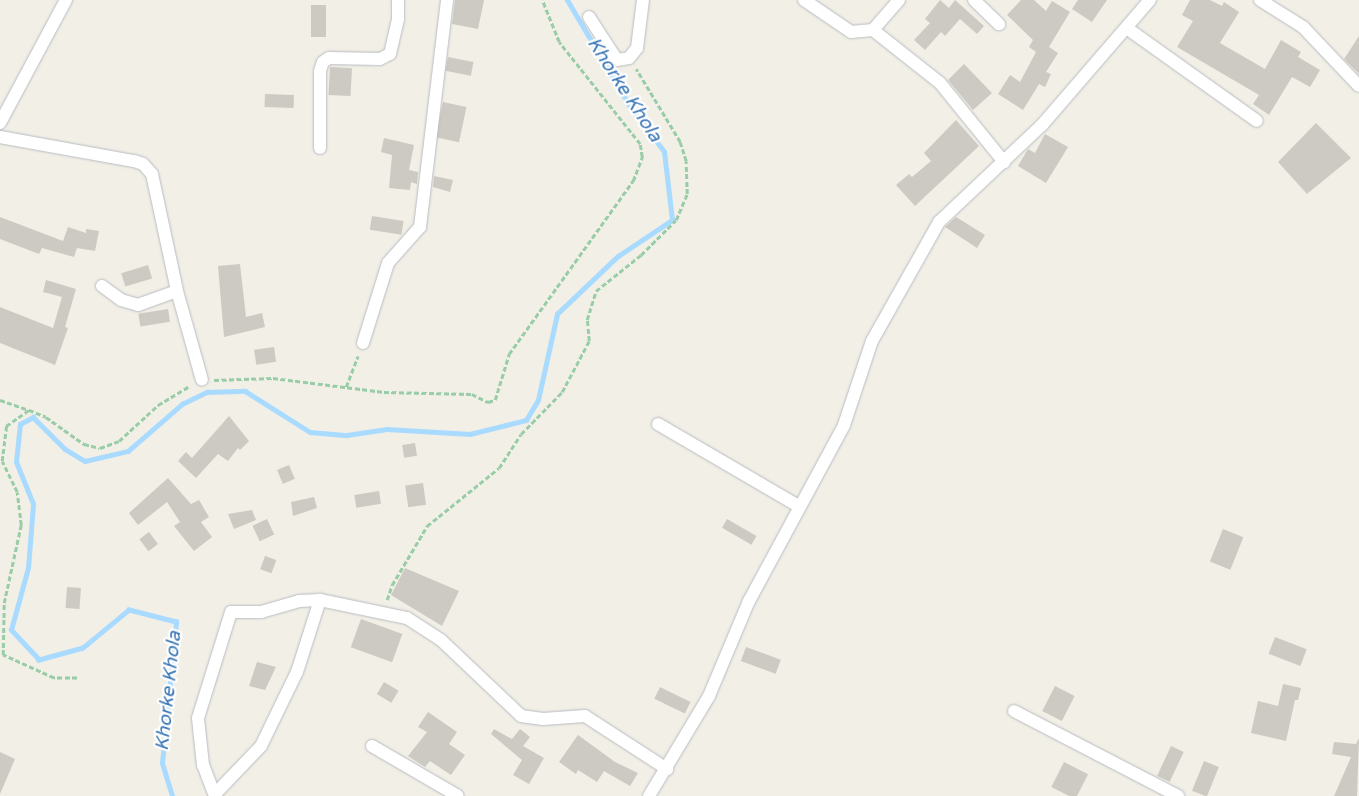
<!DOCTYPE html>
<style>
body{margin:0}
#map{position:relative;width:1359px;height:796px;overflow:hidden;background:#f1efe6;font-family:"Varela Round",sans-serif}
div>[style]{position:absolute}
.stream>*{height:4.5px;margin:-2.25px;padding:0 2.25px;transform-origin:2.25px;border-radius:2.25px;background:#a9daff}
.building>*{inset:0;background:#cdcac3;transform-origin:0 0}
.path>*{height:2.5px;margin-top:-1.25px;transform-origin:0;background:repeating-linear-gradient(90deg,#98cda8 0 5px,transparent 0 7.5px)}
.roads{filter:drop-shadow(0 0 1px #b9bcc1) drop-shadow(0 0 1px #b9bcc1)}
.minor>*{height:12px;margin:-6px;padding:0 6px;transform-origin:6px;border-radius:6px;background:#fff}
span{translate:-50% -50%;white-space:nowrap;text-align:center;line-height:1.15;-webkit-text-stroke:4.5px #fff;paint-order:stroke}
.water-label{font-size:19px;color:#3674b3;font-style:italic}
</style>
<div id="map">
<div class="stream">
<i style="left:172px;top:796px;width:34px;rotate:-107deg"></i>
<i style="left:162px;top:763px;width:142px;rotate:-84.3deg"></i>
<i style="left:176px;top:622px;width:49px;rotate:-165.7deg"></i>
<i style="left:129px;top:610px;width:60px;rotate:140.4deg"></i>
<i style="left:83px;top:648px;width:46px;rotate:164.7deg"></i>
<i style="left:39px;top:660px;width:41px;rotate:-133deg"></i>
<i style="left:11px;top:630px;width:64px;rotate:-74.7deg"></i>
<i style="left:28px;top:568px;width:64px;rotate:-85.5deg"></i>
<i style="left:33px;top:504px;width:45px;rotate:-112deg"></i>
<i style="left:16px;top:462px;width:38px;rotate:-84deg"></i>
<i style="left:20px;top:424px;width:15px;rotate:-28deg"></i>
<i style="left:33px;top:417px;width:45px;rotate:45deg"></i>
<i style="left:65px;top:449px;width:23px;rotate:31deg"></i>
<i style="left:85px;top:461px;width:44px;rotate:-13.1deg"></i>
<i style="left:128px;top:451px;width:72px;rotate:-41deg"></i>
<i style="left:182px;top:404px;width:28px;rotate:-26deg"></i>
<i style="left:207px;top:392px;width:38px;rotate:-2deg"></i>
<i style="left:245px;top:391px;width:77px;rotate:32.2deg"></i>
<i style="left:310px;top:432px;width:37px;rotate:5deg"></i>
<i style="left:347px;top:435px;width:40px;rotate:-8.5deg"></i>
<i style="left:387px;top:429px;width:83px;rotate:3.4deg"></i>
<i style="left:470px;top:434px;width:58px;rotate:-14deg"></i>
<i style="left:526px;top:420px;width:23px;rotate:-59deg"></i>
<i style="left:538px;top:400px;width:88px;rotate:-77.5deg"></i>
<i style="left:557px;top:314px;width:84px;rotate:-43.6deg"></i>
<i style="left:618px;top:256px;width:65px;rotate:-33.7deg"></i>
<i style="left:672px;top:220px;width:68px;rotate:-96.7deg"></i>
<i style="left:664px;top:152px;width:59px;rotate:-126.7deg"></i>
<i style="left:629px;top:105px;width:122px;rotate:-120.6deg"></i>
</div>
<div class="building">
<i style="clip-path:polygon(455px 0,484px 0,478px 29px,452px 24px)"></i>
<i style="clip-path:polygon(940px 0,949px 8px,955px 0,984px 26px,977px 34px,960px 19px,945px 36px,941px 32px,925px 50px,914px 40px,930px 23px,925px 19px)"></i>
<i style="clip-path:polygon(1021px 0,1034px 0,1046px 11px,1052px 1px,1070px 12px,1049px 47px,1058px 53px,1046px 72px,1051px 74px,1045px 87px,1039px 84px,1023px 110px,998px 94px,1010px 75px,1020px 82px,1036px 52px,1029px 47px,1033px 40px,1007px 15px)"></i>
<i style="clip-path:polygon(1078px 0,1107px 0,1092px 22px,1072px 9px)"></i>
<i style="clip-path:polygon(1190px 0,1210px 0,1222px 6px,1224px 2px,1239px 12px,1220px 43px,1265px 69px,1281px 40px,1301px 52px,1298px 57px,1320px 70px,1310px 87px,1292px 77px,1269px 115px,1253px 104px,1259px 95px,1177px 47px,1193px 21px,1182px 15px)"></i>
<i style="left:311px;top:5px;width:15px;height:32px"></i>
<i style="clip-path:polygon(1359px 36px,1359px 74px,1344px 59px)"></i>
<i style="left:448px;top:57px;width:26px;height:14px;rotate:11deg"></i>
<i style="clip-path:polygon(964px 64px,992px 93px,973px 110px,948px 80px)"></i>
<i style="left:330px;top:67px;width:22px;height:28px;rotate:3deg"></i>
<i style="left:265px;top:94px;width:29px;height:13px;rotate:2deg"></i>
<i style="left:443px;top:102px;width:24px;height:36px;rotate:12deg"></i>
<i style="clip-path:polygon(956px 120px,979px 146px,915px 206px,896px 185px,909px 174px,912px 177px,931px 161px,924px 153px)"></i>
<i style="clip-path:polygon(1316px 123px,1351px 158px,1307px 194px,1278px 162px)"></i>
<i style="clip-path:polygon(1045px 134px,1068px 147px,1046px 183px,1018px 166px,1028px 149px,1035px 153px)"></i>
<i style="clip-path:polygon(384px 138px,414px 145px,409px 170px,418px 172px,417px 184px,411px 182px,410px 190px,389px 188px,392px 155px,381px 152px)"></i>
<i style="clip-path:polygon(434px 176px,453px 180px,450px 192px,433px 187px)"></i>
<i style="left:372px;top:216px;width:32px;height:14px;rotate:9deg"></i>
<i style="clip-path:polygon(0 217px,63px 241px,68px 227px,86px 233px,86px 229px,99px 231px,95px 251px,77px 248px,74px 257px,42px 248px,39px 254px,0 239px)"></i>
<i style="clip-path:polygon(956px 217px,985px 235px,977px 248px,945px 227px)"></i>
<i style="clip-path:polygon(240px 264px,246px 317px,262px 313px,265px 327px,224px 337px,218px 266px)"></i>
<i style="left:148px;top:265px;width:14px;height:28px;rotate:73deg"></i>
<i style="clip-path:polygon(46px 280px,76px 289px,65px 327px,68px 328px,55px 365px,0 343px,0 307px,53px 328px,62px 297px,43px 292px)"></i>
<i style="left:168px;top:309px;width:13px;height:30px;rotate:81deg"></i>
<i style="left:274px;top:347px;width:15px;height:20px;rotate:82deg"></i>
<i style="clip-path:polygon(229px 416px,249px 441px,240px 450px,238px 448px,228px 461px,218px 454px,196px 478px,178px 461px,186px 452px,192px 458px)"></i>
<i style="left:415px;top:443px;width:13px;height:13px;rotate:81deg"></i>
<i style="left:289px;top:465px;width:15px;height:13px;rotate:67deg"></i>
<i style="clip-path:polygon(168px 478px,191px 504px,199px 500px,209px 517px,201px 522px,212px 537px,194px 551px,174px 526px,180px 522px,167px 502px,138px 525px,129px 513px)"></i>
<i style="left:423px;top:483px;width:22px;height:18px;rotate:82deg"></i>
<i style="left:379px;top:491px;width:13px;height:25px;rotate:81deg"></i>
<i style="clip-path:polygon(314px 497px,317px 508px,293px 516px,291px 502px)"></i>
<i style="clip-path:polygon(252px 510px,256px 520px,234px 529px,228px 514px)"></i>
<i style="left:267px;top:519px;width:17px;height:16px;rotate:65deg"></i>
<i style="left:727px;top:519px;width:34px;height:10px;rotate:30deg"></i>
<i style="left:1223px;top:529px;width:22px;height:35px;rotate:22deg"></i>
<i style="left:149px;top:532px;width:15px;height:12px;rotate:53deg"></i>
<i style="left:265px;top:556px;width:12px;height:14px;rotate:20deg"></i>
<i style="clip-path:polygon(405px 568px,459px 591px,442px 626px,391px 595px)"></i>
<i style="left:67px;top:587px;width:14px;height:21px;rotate:4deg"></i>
<i style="left:361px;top:619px;width:44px;height:30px;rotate:20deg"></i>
<i style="left:1275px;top:637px;width:34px;height:18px;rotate:21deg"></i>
<i style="left:746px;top:647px;width:37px;height:15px;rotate:20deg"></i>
<i style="clip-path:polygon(257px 662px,276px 667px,265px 690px,249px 686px)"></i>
<i style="left:384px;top:682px;width:17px;height:14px;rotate:31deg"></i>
<i style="clip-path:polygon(1283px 684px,1301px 688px,1298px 700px,1295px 700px,1286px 741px,1251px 733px,1258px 701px,1278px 706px)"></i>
<i style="left:1055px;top:686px;width:22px;height:28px;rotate:27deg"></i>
<i style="left:660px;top:687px;width:34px;height:13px;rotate:26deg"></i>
<i style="clip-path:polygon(428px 712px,457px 732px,449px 744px,465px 755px,451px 775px,430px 761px,425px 767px,408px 756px,427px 732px,418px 727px)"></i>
<i style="clip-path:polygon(494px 729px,512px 739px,520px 729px,530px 737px,523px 746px,544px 758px,529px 784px,513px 775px,522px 760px,491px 734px)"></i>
<i style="clip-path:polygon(578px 735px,615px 762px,638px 773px,630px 786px,604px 771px,597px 782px,578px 770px,576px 774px,559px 762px)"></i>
<i style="clip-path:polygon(1359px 738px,1357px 796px,1334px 796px,1351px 757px,1332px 754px,1334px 742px,1356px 744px)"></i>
<i style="left:1171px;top:746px;width:14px;height:33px;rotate:25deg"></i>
<i style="clip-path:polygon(0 752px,15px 759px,0 794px)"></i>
<i style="left:1204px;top:761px;width:16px;height:32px;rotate:22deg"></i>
<i style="left:1064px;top:762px;width:27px;height:28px;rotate:27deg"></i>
</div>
<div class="path">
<i style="left:214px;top:380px;width:59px;rotate:-1.9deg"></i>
<i style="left:273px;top:378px;width:112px;rotate:7.2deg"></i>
<i style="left:384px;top:392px;width:88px;rotate:1.3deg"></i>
<i style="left:472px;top:394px;width:18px;rotate:27deg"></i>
<i style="left:488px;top:402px;width:7px;rotate:-16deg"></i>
<i style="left:495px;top:400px;width:48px;rotate:-73.1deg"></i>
<i style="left:509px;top:354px;width:213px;rotate:-54.4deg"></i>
<i style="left:633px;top:181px;width:26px;rotate:-69deg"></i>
<i style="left:642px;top:157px;width:13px;rotate:-99deg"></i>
<i style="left:640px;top:144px;width:130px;rotate:-128.5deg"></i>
<i style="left:559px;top:42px;width:45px;rotate:-112deg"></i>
<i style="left:346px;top:387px;width:33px;rotate:-69deg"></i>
<i style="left:0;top:400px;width:31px;rotate:19deg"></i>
<i style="left:387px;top:600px;width:16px;rotate:-72deg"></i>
<i style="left:392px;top:585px;width:69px;rotate:-59.3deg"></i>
<i style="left:427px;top:526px;width:92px;rotate:-38.9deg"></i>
<i style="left:499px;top:468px;width:40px;rotate:-57.1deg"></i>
<i style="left:521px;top:434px;width:59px;rotate:-45.7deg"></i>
<i style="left:562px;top:392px;width:58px;rotate:-62.1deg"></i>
<i style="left:589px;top:341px;width:21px;rotate:-95deg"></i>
<i style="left:587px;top:320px;width:30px;rotate:-73deg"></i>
<i style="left:596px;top:291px;width:58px;rotate:-38.7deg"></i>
<i style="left:641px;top:255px;width:49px;rotate:-45deg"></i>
<i style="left:676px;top:220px;width:28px;rotate:-67deg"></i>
<i style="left:687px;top:194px;width:33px;rotate:-92deg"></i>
<i style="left:686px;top:161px;width:20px;rotate:-108deg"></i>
<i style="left:680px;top:142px;width:85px;rotate:-121.1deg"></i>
<i style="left:77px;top:678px;width:23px;rotate:180deg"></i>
<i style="left:54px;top:678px;width:56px;rotate:-155.7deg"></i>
<i style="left:3px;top:655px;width:52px;rotate:-88.9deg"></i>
<i style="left:4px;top:603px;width:80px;rotate:-77.7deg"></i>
<i style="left:21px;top:525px;width:33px;rotate:-97deg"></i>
<i style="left:17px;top:492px;width:34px;rotate:-116deg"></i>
<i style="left:2px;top:461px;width:35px;rotate:-83deg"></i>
<i style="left:6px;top:426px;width:28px;rotate:-35deg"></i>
<i style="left:29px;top:410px;width:18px;rotate:22deg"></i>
<i style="left:46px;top:417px;width:47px;rotate:35.4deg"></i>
<i style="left:84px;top:444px;width:16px;rotate:14deg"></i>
<i style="left:100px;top:448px;width:20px;rotate:-20deg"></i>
<i style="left:119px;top:441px;width:53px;rotate:-42.7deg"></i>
<i style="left:158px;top:405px;width:37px;rotate:-31deg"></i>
</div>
<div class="roads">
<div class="minor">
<i style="left:804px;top:0;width:57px;rotate:34.2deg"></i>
<i style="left:851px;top:32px;width:22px;rotate:-5deg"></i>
<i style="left:899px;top:0;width:40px;rotate:131deg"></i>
<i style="left:873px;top:30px;width:85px;rotate:38.3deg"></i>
<i style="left:940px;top:83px;width:102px;rotate:51deg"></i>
<i style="left:974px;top:0;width:35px;rotate:44deg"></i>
<i style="left:1260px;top:0;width:51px;rotate:32.1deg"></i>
<i style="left:1303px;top:27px;width:81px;rotate:46.5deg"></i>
<i style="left:589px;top:17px;width:51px;rotate:56.9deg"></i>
<i style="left:617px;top:60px;width:12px;rotate:-9deg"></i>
<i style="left:629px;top:58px;width:13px;rotate:-51deg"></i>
<i style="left:637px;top:48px;width:48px;rotate:-82.9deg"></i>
<i style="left:1128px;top:29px;width:158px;rotate:35.5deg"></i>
<i style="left:0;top:123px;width:140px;rotate:-61.8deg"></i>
<i style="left:0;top:137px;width:136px;rotate:10.2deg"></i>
<i style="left:134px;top:161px;width:9px;rotate:18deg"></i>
<i style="left:143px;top:164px;width:13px;rotate:48deg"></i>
<i style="left:152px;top:174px;width:120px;rotate:77.9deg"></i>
<i style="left:177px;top:291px;width:92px;rotate:74.3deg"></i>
<i style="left:320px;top:148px;width:77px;rotate:-90deg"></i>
<i style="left:320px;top:71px;width:9px;rotate:-72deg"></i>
<i style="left:323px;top:62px;width:7px;rotate:-34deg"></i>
<i style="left:329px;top:58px;width:51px;rotate:1.1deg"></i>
<i style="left:380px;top:59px;width:11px;rotate:-27deg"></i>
<i style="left:390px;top:54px;width:36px;rotate:-77deg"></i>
<i style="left:398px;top:19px;width:19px;rotate:-90deg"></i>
<i style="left:102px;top:286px;width:24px;rotate:36deg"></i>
<i style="left:121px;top:300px;width:18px;rotate:16deg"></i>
<i style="left:138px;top:305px;width:41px;rotate:-19.7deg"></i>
<i style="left:363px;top:343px;width:84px;rotate:-72.6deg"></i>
<i style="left:388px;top:263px;width:48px;rotate:-48.4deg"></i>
<i style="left:420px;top:227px;width:229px;rotate:-83.2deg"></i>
<i style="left:658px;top:424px;width:164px;rotate:30.3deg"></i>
<i style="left:1014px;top:711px;width:185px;rotate:27.4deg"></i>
<i style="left:372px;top:746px;width:99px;rotate:30.2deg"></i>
<i style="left:215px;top:794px;width:66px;rotate:-46.2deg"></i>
<i style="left:261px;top:746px;width:82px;rotate:-64.1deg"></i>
<i style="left:297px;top:672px;width:76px;rotate:-72.3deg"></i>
<i style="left:215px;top:796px;width:33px;rotate:-111deg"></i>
<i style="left:203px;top:765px;width:47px;rotate:-96.1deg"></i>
<i style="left:198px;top:718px;width:111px;rotate:-72.7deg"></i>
<i style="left:231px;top:612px;width:30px"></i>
<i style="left:261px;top:612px;width:40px;rotate:-16deg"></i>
<i style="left:299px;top:601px;width:21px;rotate:-3deg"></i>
<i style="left:320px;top:600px;width:89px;rotate:11.7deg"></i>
<i style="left:407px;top:618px;width:40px;rotate:32.9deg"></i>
<i style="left:441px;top:640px;width:110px;rotate:43.5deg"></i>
<i style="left:521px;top:716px;width:22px;rotate:8deg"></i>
<i style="left:543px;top:719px;width:42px;rotate:-4.1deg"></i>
<i style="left:585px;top:716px;width:98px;rotate:32.9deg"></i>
<i style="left:649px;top:796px;width:117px;rotate:-59deg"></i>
<i style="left:709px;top:696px;width:103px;rotate:-67.2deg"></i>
<i style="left:749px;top:601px;width:200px;rotate:-61.6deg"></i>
<i style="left:844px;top:425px;width:89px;rotate:-71.6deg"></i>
<i style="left:872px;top:341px;width:137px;rotate:-60.6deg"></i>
<i style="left:939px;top:222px;width:141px;rotate:-43.3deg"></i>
<i style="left:1042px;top:125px;width:165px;rotate:-49.2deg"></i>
</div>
</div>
<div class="water-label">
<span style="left:624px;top:90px;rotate:57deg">Khorke Khola</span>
<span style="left:169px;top:691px;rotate:-84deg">Khorke Khola</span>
</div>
</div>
